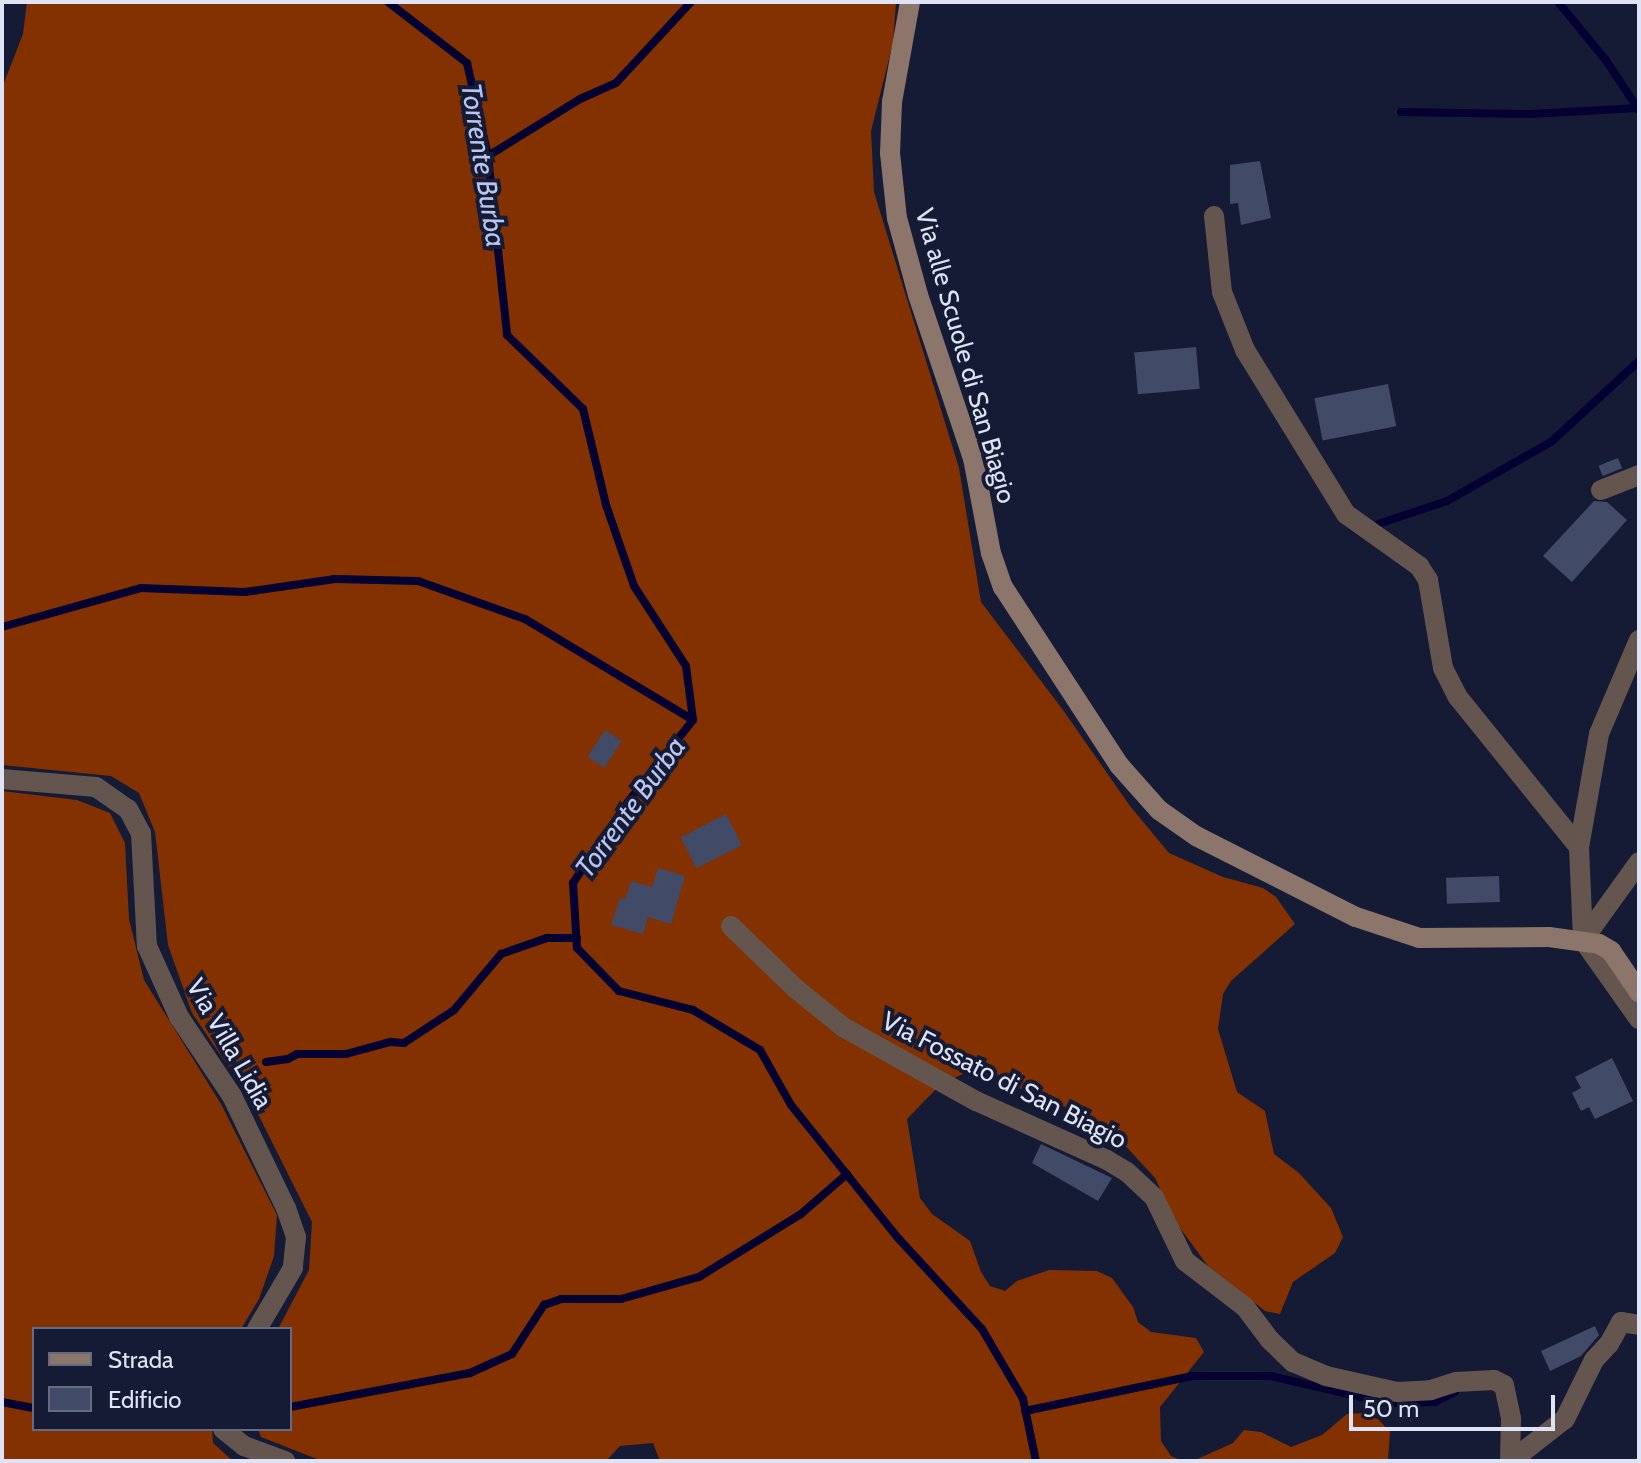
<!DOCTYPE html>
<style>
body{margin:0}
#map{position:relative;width:1641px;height:1463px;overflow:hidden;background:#151b34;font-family:Cabin,sans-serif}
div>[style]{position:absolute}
.forest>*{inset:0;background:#833100}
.stream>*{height:8px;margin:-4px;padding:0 4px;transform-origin:4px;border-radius:4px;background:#040032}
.building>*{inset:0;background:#414a66;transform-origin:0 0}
.street>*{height:20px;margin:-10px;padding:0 10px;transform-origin:10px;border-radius:10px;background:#64554f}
.secondary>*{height:20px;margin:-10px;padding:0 10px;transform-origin:10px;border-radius:10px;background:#8c756b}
span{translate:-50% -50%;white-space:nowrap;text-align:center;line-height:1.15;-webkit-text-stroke:8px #151b34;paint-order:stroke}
.street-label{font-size:26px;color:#dee4f5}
.water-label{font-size:28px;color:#b8c6f0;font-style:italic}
.frame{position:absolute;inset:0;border:4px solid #dee4f5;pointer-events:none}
.legend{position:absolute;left:32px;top:1327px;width:260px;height:104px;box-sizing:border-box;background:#151b34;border:2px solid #656b81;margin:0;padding:10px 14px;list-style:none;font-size:24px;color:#dee4f5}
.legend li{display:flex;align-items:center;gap:16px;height:40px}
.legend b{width:40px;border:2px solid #656b81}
.scale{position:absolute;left:1349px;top:1395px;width:206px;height:36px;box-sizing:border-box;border:4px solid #dee4f5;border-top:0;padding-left:10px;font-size:24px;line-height:28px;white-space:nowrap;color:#dee4f5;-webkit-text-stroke:6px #151b34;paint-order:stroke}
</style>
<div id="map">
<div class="forest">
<i style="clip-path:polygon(27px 2px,896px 2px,893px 43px,871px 131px,874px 192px,959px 468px,981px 602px,1063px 710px,1130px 806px,1169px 853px,1223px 877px,1263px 888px,1276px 897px,1295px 924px,1231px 981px,1223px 994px,1218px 1029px,1237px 1092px,1265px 1111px,1274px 1154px,1299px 1173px,1331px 1208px,1343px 1237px,1335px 1253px,1293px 1282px,1280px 1314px,1265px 1311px,1208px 1266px,1177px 1224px,1155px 1178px,1109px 1128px,1080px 1110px,1033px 1100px,1007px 1077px,971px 1070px,940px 1085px,907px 1119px,920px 1198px,932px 1214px,970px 1241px,981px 1272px,990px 1286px,1005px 1291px,1017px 1281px,1049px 1270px,1097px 1271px,1112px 1278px,1133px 1307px,1138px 1322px,1151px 1332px,1196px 1338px,1204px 1352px,1160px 1407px,1161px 1441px,1171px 1456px,1183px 1461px,660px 1461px,653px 1443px,620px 1446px,606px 1461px,322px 1461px,261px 1437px,258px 1429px,290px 1429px,290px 1329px,278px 1329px,309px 1270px,312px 1222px,251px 1100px,192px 1013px,168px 945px,155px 832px,139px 793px,111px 776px,2px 765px,2px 88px,23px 34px)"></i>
<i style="clip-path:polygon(2px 791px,77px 800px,110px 813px,125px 843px,129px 919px,144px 980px,221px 1104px,277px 1215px,274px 1256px,259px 1299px,241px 1329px,34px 1329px,34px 1429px,212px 1429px,213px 1443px,233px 1461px,2px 1461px)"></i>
<i style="clip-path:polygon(1365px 1413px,1379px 1420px,1390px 1432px,1388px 1461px,1193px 1461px,1233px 1443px,1244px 1430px,1261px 1432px,1291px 1447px,1322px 1435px,1347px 1414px)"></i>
</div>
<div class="stream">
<i style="left:388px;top:2px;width:100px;rotate:37.7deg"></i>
<i style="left:467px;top:63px;width:95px;rotate:77.3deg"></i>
<i style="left:488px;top:156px;width:180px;rotate:83.9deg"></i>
<i style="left:507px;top:335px;width:106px;rotate:44.2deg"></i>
<i style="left:583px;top:409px;width:99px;rotate:76.5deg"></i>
<i style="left:606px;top:505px;width:86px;rotate:70.9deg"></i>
<i style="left:634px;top:586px;width:95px;rotate:57deg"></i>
<i style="left:686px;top:666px;width:54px;rotate:82.6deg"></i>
<i style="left:693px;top:720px;width:105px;rotate:128.4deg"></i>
<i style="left:628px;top:802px;width:98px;rotate:124.2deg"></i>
<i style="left:573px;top:883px;width:65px;rotate:86.5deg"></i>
<i style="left:577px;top:948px;width:60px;rotate:45.7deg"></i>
<i style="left:619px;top:991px;width:76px;rotate:14.4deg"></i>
<i style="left:693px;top:1010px;width:78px;rotate:30.8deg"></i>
<i style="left:760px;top:1050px;width:63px;rotate:60.6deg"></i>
<i style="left:791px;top:1105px;width:171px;rotate:51.2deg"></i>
<i style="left:898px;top:1238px;width:124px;rotate:47.3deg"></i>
<i style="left:982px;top:1329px;width:81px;rotate:59.6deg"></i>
<i style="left:1023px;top:1399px;width:63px;rotate:78.2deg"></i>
<i style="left:1558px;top:2px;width:74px;rotate:50.5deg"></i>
<i style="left:1605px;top:59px;width:61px;rotate:56.3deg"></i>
<i style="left:1401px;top:112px;width:130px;rotate:0.9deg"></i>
<i style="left:1531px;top:114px;width:107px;rotate:-3.2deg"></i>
<i style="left:488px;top:156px;width:108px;rotate:-31.8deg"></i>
<i style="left:580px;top:99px;width:39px;rotate:-24deg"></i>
<i style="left:616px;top:83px;width:110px;rotate:-47.2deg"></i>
<i style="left:1372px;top:526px;width:79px;rotate:-18.4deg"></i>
<i style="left:1447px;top:501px;width:120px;rotate:-29.6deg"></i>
<i style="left:1551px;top:442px;width:120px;rotate:-42.6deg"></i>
<i style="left:2px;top:627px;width:144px;rotate:-15.7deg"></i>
<i style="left:141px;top:588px;width:104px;rotate:2.2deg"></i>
<i style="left:245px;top:592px;width:91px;rotate:-8.2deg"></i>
<i style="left:335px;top:579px;width:83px;rotate:1.4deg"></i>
<i style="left:418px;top:581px;width:114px;rotate:19.6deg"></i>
<i style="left:525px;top:619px;width:196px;rotate:31deg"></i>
<i style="left:266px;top:1062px;width:22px;rotate:-8deg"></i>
<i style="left:288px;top:1059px;width:10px;rotate:-29deg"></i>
<i style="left:297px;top:1054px;width:49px"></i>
<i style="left:346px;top:1054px;width:46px;rotate:-15.3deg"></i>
<i style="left:390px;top:1042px;width:14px;rotate:4deg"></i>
<i style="left:404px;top:1043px;width:60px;rotate:-33.4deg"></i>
<i style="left:454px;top:1010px;width:73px;rotate:-50deg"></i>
<i style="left:501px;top:954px;width:49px;rotate:-19.2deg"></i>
<i style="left:547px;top:938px;width:30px"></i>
<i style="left:2px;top:1402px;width:33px;rotate:11deg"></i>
<i style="left:290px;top:1407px;width:183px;rotate:-10.7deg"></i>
<i style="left:470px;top:1373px;width:46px;rotate:-24.3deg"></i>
<i style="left:512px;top:1354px;width:59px;rotate:-56.9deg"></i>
<i style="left:544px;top:1305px;width:18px;rotate:-19deg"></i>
<i style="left:561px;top:1299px;width:60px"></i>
<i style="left:621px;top:1299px;width:81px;rotate:-15.8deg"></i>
<i style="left:699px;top:1277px;width:120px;rotate:-31.7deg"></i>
<i style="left:801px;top:1214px;width:61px;rotate:-41deg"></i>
<i style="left:1025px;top:1411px;width:171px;rotate:-11.8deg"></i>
<i style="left:1192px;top:1376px;width:78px"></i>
<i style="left:1270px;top:1376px;width:119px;rotate:13.1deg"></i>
<i style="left:1386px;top:1403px;width:49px;rotate:-1.2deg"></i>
<i style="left:1435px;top:1402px;width:22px;rotate:-27deg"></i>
</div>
<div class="building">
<i style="clip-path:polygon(1260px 161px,1271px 218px,1241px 225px,1238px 203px,1230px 204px,1230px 165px)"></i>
<i style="left:1196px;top:347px;width:42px;height:62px;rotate:85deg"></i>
<i style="left:1388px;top:384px;width:43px;height:75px;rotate:79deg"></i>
<i style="left:1618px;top:458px;width:11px;height:21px;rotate:68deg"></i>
<i style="clip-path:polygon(1594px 501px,1607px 502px,1627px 520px,1572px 582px,1543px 556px)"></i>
<i style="left:605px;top:730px;width:20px;height:32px;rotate:33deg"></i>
<i style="left:726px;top:814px;width:35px;height:51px;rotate:63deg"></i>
<i style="clip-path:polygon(658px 868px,685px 876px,671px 924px,648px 917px,643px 934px,611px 925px,620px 898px,625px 899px,631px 881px,652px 887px)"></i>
<i style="left:1499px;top:876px;width:26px;height:53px;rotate:88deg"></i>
<i style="clip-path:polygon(1612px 1058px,1633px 1101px,1595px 1119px,1589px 1107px,1581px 1111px,1572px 1093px,1581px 1088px,1575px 1077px)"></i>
<i style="clip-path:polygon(1041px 1144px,1112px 1178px,1098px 1201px,1032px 1163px)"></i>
<i style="clip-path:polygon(1595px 1326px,1599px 1335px,1581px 1356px,1550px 1371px,1541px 1351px)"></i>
</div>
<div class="street">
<i style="left:1214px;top:216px;width:76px;rotate:84deg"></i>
<i style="left:1222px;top:292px;width:62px;rotate:68.4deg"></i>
<i style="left:1245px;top:350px;width:193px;rotate:58.4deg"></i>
<i style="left:1346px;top:514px;width:90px;rotate:35.5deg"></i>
<i style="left:1419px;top:566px;width:17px;rotate:57deg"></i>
<i style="left:1428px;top:580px;width:89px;rotate:80.3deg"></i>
<i style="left:1443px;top:668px;width:31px;rotate:63deg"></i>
<i style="left:1457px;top:696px;width:194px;rotate:51.1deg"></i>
<i style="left:1601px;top:490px;width:41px;rotate:-21.5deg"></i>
<i style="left:1639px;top:640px;width:102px;rotate:113.1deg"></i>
<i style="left:1599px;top:734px;width:115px;rotate:100deg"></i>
<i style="left:1579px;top:847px;width:93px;rotate:87.5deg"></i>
<i style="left:1583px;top:940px;width:97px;rotate:54.7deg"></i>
<i style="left:2px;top:779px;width:94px;rotate:4.9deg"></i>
<i style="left:96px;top:787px;width:39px;rotate:35deg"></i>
<i style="left:128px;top:809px;width:27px;rotate:62deg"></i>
<i style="left:141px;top:833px;width:113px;rotate:87deg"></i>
<i style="left:147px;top:946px;width:78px;rotate:65.7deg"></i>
<i style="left:179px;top:1017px;width:95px;rotate:56.1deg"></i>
<i style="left:232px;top:1096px;width:124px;rotate:64.3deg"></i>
<i style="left:286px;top:1208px;width:31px;rotate:71deg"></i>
<i style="left:296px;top:1237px;width:31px;rotate:96deg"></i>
<i style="left:293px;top:1268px;width:71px;rotate:120.5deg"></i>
<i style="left:731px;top:926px;width:89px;rotate:44.1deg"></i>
<i style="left:795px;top:988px;width:62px;rotate:39.1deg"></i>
<i style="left:843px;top:1027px;width:152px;rotate:29.1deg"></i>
<i style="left:976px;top:1101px;width:144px;rotate:24.2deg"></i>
<i style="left:1107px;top:1160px;width:23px;rotate:31deg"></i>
<i style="left:1127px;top:1172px;width:37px;rotate:43deg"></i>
<i style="left:1154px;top:1197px;width:71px;rotate:64.2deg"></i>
<i style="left:1185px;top:1261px;width:76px;rotate:37.5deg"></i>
<i style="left:1245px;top:1307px;width:41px;rotate:52.9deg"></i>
<i style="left:1270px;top:1340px;width:32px;rotate:44deg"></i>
<i style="left:1293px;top:1362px;width:36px;rotate:23deg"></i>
<i style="left:1326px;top:1376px;width:73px;rotate:12.7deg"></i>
<i style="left:1397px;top:1392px;width:34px;rotate:-3deg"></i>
<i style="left:1431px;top:1390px;width:26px;rotate:-18deg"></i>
<i style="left:1456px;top:1382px;width:38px;rotate:-3deg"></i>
<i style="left:1494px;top:1380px;width:11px;rotate:27deg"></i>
<i style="left:1504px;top:1385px;width:35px;rotate:78deg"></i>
<i style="left:1511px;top:1419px;width:42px;rotate:91.4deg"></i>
<i style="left:1583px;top:940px;width:96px;rotate:-54.3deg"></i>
<i style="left:223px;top:1429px;width:27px;rotate:39deg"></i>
<i style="left:244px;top:1446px;width:44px;rotate:20.1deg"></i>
<i style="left:1511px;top:1461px;width:68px;rotate:-37.9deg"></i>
<i style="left:1565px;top:1419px;width:66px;rotate:-63.8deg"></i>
<i style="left:1594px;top:1360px;width:22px;rotate:-47deg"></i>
<i style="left:1609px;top:1344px;width:25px;rotate:-61deg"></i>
<i style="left:1621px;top:1322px;width:18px;rotate:9deg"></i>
</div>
<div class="secondary">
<i style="left:910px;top:2px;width:102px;rotate:100.2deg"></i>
<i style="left:892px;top:102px;width:51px;rotate:92.2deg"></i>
<i style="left:890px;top:153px;width:65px;rotate:83.9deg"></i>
<i style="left:897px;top:218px;width:80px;rotate:74.7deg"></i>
<i style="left:918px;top:295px;width:172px;rotate:71.4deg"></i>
<i style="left:973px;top:458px;width:97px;rotate:79.3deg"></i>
<i style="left:991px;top:553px;width:36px;rotate:71deg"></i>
<i style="left:1003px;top:587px;width:212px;rotate:56.9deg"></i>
<i style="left:1119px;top:765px;width:60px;rotate:48.4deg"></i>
<i style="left:1159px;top:810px;width:45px;rotate:35.1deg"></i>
<i style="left:1196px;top:836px;width:179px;rotate:26.9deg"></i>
<i style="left:1356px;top:917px;width:66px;rotate:18.4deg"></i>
<i style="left:1419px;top:938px;width:130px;rotate:-0.4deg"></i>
<i style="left:1549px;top:937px;width:50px;rotate:8deg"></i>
<i style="left:1599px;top:944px;width:14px;rotate:30deg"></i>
<i style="left:1611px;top:951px;width:50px;rotate:55.7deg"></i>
</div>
<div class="street-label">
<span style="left:965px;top:356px;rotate:74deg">Via alle Scuole di San Biagio</span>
<span style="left:229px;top:1044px;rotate:60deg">Via Villa Lidia</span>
<span style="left:1004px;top:1081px;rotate:27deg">Via Fossato di San Biagio</span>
</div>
<div class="water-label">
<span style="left:484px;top:165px;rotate:81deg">Torrente Burba</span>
<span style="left:630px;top:807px;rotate:-54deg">Torrente Burba</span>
</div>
<div class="frame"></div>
<ul class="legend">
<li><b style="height:10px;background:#8c756b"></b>Strada</li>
<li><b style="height:22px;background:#414a66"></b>Edificio</li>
</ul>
<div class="scale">50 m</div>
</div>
